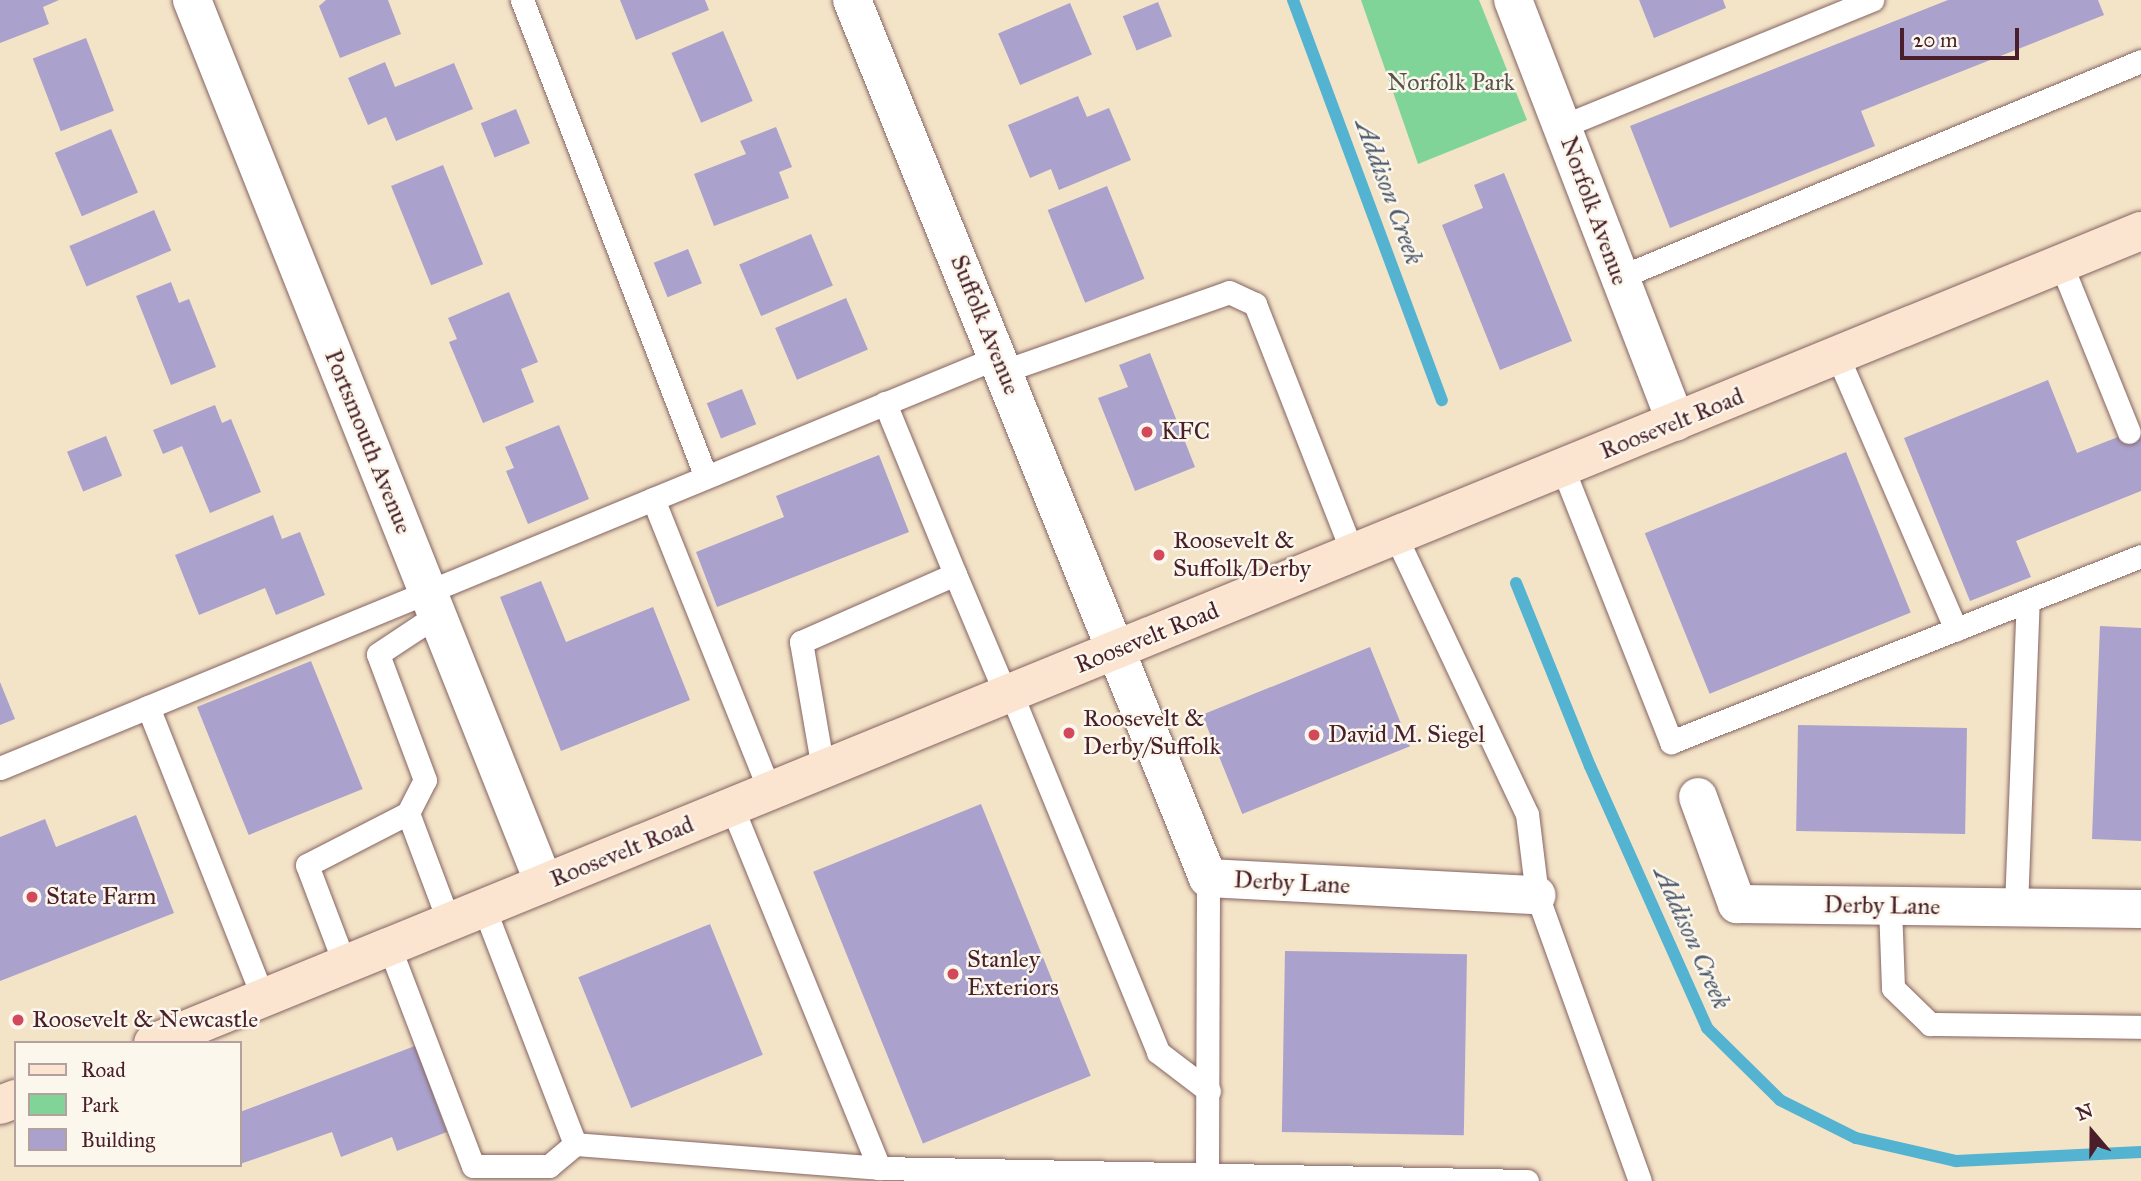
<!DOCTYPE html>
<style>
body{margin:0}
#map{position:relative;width:2141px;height:1181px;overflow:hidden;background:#f3e3c7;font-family:"IM FELL Great Primer",serif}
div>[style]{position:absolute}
.green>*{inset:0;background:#80d497}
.stream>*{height:12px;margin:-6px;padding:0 6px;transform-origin:6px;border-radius:6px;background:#53b3d1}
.building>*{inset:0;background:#aaa2cd;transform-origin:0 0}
.roads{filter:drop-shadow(0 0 2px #856462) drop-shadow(0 0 2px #856462)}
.service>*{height:23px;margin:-11.5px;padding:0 11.5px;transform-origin:11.5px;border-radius:11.5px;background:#fff}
.minor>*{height:38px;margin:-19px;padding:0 19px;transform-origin:19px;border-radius:19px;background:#fff}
.secondary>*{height:38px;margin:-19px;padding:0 19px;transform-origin:19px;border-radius:19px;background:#fce5d0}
.dots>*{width:19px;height:19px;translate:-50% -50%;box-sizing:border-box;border:4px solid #fbf7ec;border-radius:50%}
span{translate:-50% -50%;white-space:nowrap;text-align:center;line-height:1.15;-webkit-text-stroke:5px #fbf7ec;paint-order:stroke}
.park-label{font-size:24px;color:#5a554b}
.street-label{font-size:24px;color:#4a1f2b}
.poi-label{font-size:24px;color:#4a1f2b}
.left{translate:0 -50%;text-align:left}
.water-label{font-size:26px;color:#4e5a6d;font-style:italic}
.legend{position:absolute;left:14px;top:1041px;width:228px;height:126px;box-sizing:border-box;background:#fbf7ec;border:2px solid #b4a19f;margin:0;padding:9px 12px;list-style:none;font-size:21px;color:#4a1f2b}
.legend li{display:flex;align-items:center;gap:14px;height:35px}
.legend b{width:35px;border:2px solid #b4a19f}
.north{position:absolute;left:2057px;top:1097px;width:70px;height:70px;-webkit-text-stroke:5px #fbf7ec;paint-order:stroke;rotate:340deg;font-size:19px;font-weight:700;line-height:28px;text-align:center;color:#4a1f2b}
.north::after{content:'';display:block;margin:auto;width:24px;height:32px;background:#4a1f2b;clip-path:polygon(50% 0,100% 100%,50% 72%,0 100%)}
.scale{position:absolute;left:1900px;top:28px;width:119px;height:32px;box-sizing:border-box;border:4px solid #4a1f2b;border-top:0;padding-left:9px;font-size:21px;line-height:24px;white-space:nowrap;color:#4a1f2b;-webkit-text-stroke:5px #fbf7ec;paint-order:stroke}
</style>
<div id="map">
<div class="green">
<i style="clip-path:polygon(1361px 0,1479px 0,1527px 120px,1418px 164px)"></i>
</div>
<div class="stream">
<i style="left:1293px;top:0;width:427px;rotate:69.6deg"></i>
<i style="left:1516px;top:583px;width:197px;rotate:68deg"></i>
<i style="left:1590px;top:766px;width:287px;rotate:65.9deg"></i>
<i style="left:1707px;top:1028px;width:103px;rotate:44.6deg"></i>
<i style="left:1780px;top:1100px;width:85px;rotate:26.6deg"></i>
<i style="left:1856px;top:1138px;width:103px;rotate:13deg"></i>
<i style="left:1956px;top:1161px;width:185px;rotate:-2.8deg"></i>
</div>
<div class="building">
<i style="clip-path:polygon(0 0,59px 0,43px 7px,49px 24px,0 43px)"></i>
<i style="clip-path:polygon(326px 0,388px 0,401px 34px,340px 58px,319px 6px)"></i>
<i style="clip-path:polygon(620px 0,705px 0,709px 10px,636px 40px)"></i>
<i style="clip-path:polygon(1639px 0,1723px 0,1726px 8px,1654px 38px)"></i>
<i style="clip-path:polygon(1948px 0,2098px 0,2104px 15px,1861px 111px,1875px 146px,1670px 228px,1630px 126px)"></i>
<i style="left:1158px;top:2px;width:37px;height:38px;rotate:68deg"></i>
<i style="left:1070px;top:3px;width:56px;height:78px;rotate:67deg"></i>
<i style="left:723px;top:31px;width:76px;height:56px;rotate:67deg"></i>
<i style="left:86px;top:38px;width:78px;height:57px;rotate:69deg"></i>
<i style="clip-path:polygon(385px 62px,395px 87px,454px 63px,473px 109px,396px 141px,386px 117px,368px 125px,348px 78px)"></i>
<i style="clip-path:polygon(1078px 96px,1087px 117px,1109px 108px,1131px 160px,1059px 190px,1051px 169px,1030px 178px,1008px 125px)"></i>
<i style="left:516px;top:109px;width:37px;height:38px;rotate:68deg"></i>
<i style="clip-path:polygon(776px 127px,792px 167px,779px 172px,789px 198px,714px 226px,694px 174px,746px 154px,740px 141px)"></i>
<i style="left:111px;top:129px;width:69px;height:61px;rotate:67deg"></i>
<i style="left:443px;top:165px;width:107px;height:56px;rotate:68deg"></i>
<i style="clip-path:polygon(1504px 173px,1572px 341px,1500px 370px,1442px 225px,1483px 208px,1474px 185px)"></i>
<i style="left:1107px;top:186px;width:100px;height:64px;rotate:68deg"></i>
<i style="left:154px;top:210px;width:44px;height:92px;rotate:67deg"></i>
<i style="left:811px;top:234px;width:56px;height:78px;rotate:67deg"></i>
<i style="left:688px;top:249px;width:37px;height:37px;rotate:68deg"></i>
<i style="clip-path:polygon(171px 282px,179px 303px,189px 299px,216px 367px,171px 385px,136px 296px)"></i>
<i style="clip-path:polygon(509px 292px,538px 362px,521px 369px,534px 402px,483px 423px,449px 342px,457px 339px,448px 318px)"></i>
<i style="left:846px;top:298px;width:56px;height:77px;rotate:67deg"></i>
<i style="clip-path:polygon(1150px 353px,1195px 467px,1135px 491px,1098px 398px,1128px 387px,1119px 365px)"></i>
<i style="clip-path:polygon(2048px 380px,2077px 453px,2141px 428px,2141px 491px,2016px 541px,2031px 577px,1970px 601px,1904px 438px)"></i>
<i style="left:742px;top:389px;width:38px;height:38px;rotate:68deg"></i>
<i style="clip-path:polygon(215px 405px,222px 423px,231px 419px,261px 492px,210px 513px,182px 446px,163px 454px,153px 430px)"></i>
<i style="clip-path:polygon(559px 425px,589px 499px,528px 524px,506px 471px,514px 468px,505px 447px)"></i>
<i style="left:106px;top:436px;width:43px;height:42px;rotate:68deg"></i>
<i style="left:1846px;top:452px;width:173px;height:217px;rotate:68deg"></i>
<i style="clip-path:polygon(879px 455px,909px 532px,717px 607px,696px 552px,784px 517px,776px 496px)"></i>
<i style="clip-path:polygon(273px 515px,282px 539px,300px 532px,325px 595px,276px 615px,265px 588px,199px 615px,175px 555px)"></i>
<i style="clip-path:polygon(541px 581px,566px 642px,653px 607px,690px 700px,561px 751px,500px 597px)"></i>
<i style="clip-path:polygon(2100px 626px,2141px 628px,2141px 841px,2092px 839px)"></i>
<i style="left:1370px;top:647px;width:107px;height:181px;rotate:68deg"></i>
<i style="left:311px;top:661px;width:138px;height:123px;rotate:68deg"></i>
<i style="clip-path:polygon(0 682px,15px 719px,0 725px)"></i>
<i style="left:1798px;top:725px;width:169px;height:106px;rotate:1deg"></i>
<i style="left:981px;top:804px;width:293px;height:181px;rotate:68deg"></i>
<i style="clip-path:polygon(136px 815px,174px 913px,0 981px,0 837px,45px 819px,56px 847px)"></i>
<i style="left:710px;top:924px;width:141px;height:142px;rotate:68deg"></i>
<i style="left:1285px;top:951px;width:182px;height:181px;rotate:1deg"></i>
<i style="clip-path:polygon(415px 1046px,447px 1132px,397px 1151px,392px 1137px,341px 1157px,332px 1132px,240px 1164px,240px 1112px)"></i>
</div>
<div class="roads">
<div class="service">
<i style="left:522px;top:0;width:511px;rotate:68.91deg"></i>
<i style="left:1563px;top:126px;width:334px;rotate:-22.2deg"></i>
<i style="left:2061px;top:264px;width:181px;rotate:68deg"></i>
<i style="left:1618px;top:278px;width:566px;rotate:-22.53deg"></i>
<i style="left:1838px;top:357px;width:297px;rotate:66.6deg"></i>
<i style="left:1004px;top:371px;width:238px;rotate:-19.3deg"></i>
<i style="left:1229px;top:292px;width:29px;rotate:25deg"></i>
<i style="left:1255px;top:304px;width:269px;rotate:68.6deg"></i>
<i style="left:1563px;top:469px;width:294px;rotate:68.4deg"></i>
<i style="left:1671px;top:742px;width:505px;rotate:-21.59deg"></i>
<i style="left:653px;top:499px;width:315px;rotate:68.2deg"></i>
<i style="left:1396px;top:537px;width:306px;rotate:64.7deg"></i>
<i style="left:1527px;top:814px;width:82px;rotate:83deg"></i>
<i style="left:1537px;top:895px;width:304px;rotate:70.2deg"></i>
<i style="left:955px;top:574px;width:131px;rotate:67.1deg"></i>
<i style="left:1011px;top:693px;width:388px;rotate:67.7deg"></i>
<i style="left:1158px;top:1052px;width:64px;rotate:37.4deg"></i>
<i style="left:148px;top:707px;width:313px;rotate:68.4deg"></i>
<i style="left:0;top:768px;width:1079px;rotate:-22.38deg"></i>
<i style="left:823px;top:769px;width:129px;rotate:-99.8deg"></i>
<i style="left:801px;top:642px;width:168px;rotate:-23.8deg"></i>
<i style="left:955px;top:574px;width:185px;rotate:-112.3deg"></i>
<i style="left:732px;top:807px;width:390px;rotate:67.8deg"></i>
<i style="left:879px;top:1168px;width:648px;rotate:1.15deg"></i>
<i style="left:408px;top:813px;width:116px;rotate:69.4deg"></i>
<i style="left:1890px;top:906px;width:82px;rotate:87.9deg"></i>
<i style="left:1893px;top:988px;width:52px;rotate:44.2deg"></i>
<i style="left:1930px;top:1024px;width:211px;rotate:0.8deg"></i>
<i style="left:2016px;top:907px;width:306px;rotate:-87.8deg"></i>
<i style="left:389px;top:946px;width:235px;rotate:69.1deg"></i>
<i style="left:473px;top:1166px;width:76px"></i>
<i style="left:549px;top:1166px;width:34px;rotate:-40deg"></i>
<i style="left:575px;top:1144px;width:253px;rotate:-111.1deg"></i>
<i style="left:345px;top:965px;width:107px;rotate:-110.8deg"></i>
<i style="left:307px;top:865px;width:114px;rotate:-27.2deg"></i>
<i style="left:408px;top:813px;width:37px;rotate:-63deg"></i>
<i style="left:425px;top:780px;width:134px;rotate:-110.5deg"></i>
<i style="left:378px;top:654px;width:71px;rotate:-33.5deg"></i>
<i style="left:575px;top:1144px;width:305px;rotate:4.5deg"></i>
<i style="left:1207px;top:1175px;width:297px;rotate:-89.8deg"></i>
</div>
<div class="minor">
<i style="left:192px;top:0;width:951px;rotate:68.27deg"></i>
<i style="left:852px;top:0;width:947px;rotate:67.93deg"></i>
<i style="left:1208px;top:878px;width:329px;rotate:3deg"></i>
<i style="left:1513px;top:0;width:452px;rotate:68.9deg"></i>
<i style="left:1698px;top:797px;width:114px;rotate:70deg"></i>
<i style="left:1737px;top:904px;width:404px;rotate:0.7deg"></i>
</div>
<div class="secondary">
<i style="left:153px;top:1043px;width:2147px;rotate:-22.22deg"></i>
<i style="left:0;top:1105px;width:17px;rotate:-21deg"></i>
</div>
</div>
<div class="dots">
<i style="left:1147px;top:432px;background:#d1495b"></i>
<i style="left:1159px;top:555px;background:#d1495b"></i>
<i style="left:1069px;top:733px;background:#d1495b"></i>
<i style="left:1314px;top:735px;background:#d1495b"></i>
<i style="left:32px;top:897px;background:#d1495b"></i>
<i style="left:953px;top:974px;background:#d1495b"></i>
<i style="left:18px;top:1020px;background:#d1495b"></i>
</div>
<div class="park-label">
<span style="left:1451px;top:83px">Norfolk Park</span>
</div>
<div class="street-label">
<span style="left:1594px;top:211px;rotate:70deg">Norfolk Avenue</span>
<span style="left:985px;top:325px;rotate:68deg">Suffolk Avenue</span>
<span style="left:1672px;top:424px;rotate:-22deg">Roosevelt Road</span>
<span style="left:368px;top:442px;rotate:68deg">Portsmouth Avenue</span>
<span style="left:1147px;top:638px;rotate:-22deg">Roosevelt Road</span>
<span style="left:622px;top:852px;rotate:-22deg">Roosevelt Road</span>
<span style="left:1292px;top:883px;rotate:3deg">Derby Lane</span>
<span style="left:1882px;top:906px;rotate:1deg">Derby Lane</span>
</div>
<div class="poi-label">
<span class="left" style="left:1161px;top:432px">KFC</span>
<span class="left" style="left:1173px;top:555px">Roosevelt &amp;<br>Suffolk/Derby</span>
<span class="left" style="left:1083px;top:733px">Roosevelt &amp;<br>Derby/Suffolk</span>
<span class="left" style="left:1328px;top:735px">David M. Siegel</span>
<span class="left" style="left:46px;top:897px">State Farm</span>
<span class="left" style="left:967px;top:974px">Stanley<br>Exteriors</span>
<span class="left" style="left:32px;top:1020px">Roosevelt &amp; Newcastle</span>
</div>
<div class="water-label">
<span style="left:1389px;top:192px;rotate:70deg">Addison Creek</span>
<span style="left:1692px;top:938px;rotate:66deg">Addison Creek</span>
</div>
<ul class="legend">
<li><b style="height:9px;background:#fce5d0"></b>Road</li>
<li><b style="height:19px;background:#80d497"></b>Park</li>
<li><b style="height:19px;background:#aaa2cd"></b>Building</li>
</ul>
<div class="north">N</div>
<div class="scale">20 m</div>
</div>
